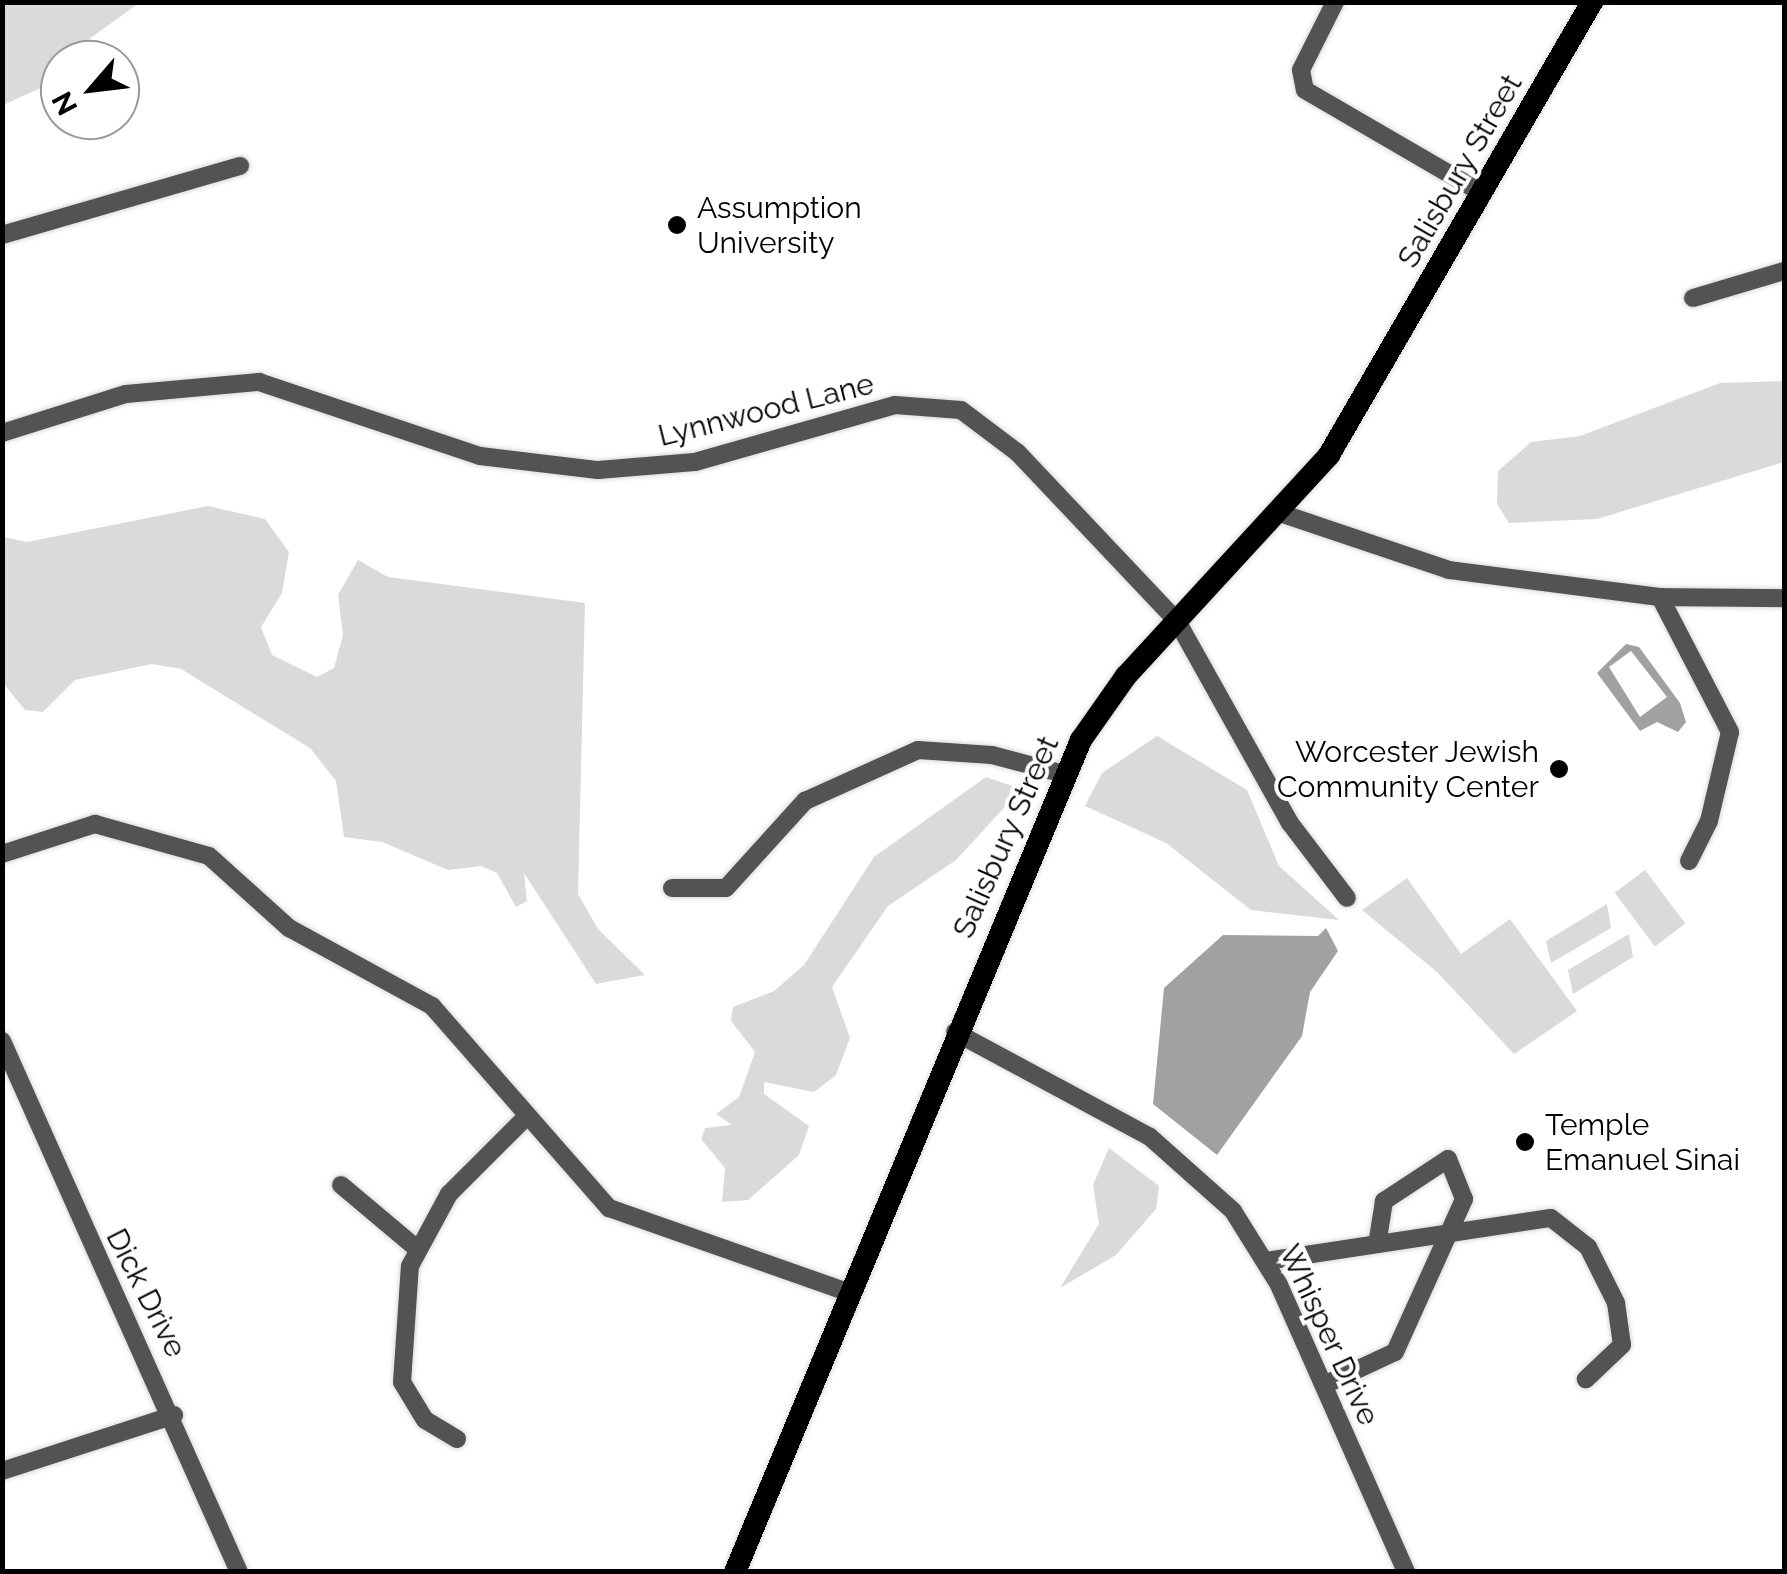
<!DOCTYPE html>
<style>
body{margin:0}
#map{position:relative;width:1787px;height:1574px;overflow:hidden;background:#fff;font-family:Raleway,sans-serif}
div>[style]{position:absolute}
.green>*{inset:0;background:#dadada;transform-origin:0 0}
.water>*{inset:0;background:#a1a1a1}
.roads{filter:drop-shadow(0 0 2px #dbdbdb) drop-shadow(0 0 2px #dbdbdb)}
.minor>*{height:18px;margin:-9px;padding:0 9px;transform-origin:9px;border-radius:9px;background:#535353}
.major>*{height:22px;margin:-11px;padding:0 11px;transform-origin:11px;border-radius:11px;background:#000}
.dots>*{width:28px;height:28px;translate:-50% -50%;box-sizing:border-box;border:5px solid #fff;border-radius:50%}
span{translate:-50% -50%;white-space:nowrap;text-align:center;line-height:1.15;-webkit-text-stroke:8px #fff;paint-order:stroke}
.street-label{font-size:30px;color:#000}
.poi-label{font-size:30px;color:#000}
.left{translate:0 -50%;text-align:left}
.right{translate:-100% -50%;text-align:right}
.frame{position:absolute;inset:0;border:5px solid #000;pointer-events:none}
.north{position:absolute;left:40px;top:40px;width:100px;height:100px;box-sizing:border-box;background:#fff;border:2px solid #999;border-radius:50%;rotate:242deg;font-size:28px;font-weight:700;line-height:40px;text-align:center;color:#000}
.north::after{content:'';display:block;margin:auto;width:35px;height:45px;background:#000;clip-path:polygon(50% 0,100% 100%,50% 72%,0 100%)}
</style>
<div id="map">
<div class="green">
<i style="clip-path:polygon(2px 3px,3px 2px,139px 3px,60px 60px,47px 85px,3px 105px)"></i>
<i style="clip-path:polygon(1784px 381px,1784px 462px,1597px 519px,1509px 523px,1497px 504px,1498px 471px,1531px 442px,1580px 436px,1720px 383px)"></i>
<i style="clip-path:polygon(208px 506px,265px 519px,289px 552px,282px 593px,261px 627px,272px 655px,317px 677px,334px 668px,343px 635px,338px 595px,358px 560px,388px 577px,585px 603px,578px 894px,598px 929px,645px 975px,596px 984px,524px 873px,527px 901px,516px 907px,497px 873px,481px 866px,448px 870px,382px 842px,344px 837px,336px 781px,310px 748px,181px 669px,152px 664px,75px 680px,43px 712px,25px 710px,3px 683px,3px 537px,27px 542px)"></i>
<i style="clip-path:polygon(1157px 736px,1247px 790px,1279px 866px,1339px 920px,1251px 910px,1166px 843px,1085px 806px,1102px 773px)"></i>
<i style="clip-path:polygon(986px 777px,1018px 788px,1015px 796px,956px 860px,888px 906px,832px 987px,850px 1038px,836px 1075px,814px 1092px,764px 1082px,764px 1094px,809px 1126px,799px 1155px,748px 1200px,722px 1202px,725px 1168px,701px 1139px,705px 1128px,732px 1125px,716px 1114px,739px 1097px,755px 1052px,731px 1021px,733px 1007px,774px 991px,804px 965px,874px 857px)"></i>
<i style="left:1645px;top:870px;width:67px;height:38px;rotate:53deg"></i>
<i style="clip-path:polygon(1407px 878px,1461px 954px,1510px 919px,1577px 1011px,1514px 1054px,1437px 972px,1362px 910px)"></i>
<i style="clip-path:polygon(1607px 904px,1611px 928px,1551px 963px,1546px 941px)"></i>
<i style="clip-path:polygon(1629px 934px,1633px 957px,1573px 994px,1568px 970px)"></i>
<i style="clip-path:polygon(1109px 1148px,1159px 1186px,1156px 1209px,1116px 1255px,1060px 1288px,1099px 1224px,1093px 1185px)"></i>
</div>
<div class="water">
<i style="clip-path:polygon(evenodd,1626px 644px,1639px 647px,1680px 703px,1686px 722px,1678px 732px,1657px 722px,1640px 731px,1597px 673px,1626px 644px,1631px 651px,1667px 697px,1640px 717px,1609px 667px,1631px 651px)"></i>
<i style="clip-path:polygon(1326px 928px,1338px 951px,1310px 992px,1302px 1036px,1217px 1155px,1153px 1104px,1164px 988px,1223px 935px,1318px 936px)"></i>
</div>
<div class="roads">
<div class="minor">
<i style="left:1335px;top:2px;width:76px;rotate:116.6deg"></i>
<i style="left:1301px;top:70px;width:20px;rotate:79deg"></i>
<i style="left:1305px;top:90px;width:205px;rotate:30.2deg"></i>
<i style="left:2px;top:235px;width:248px;rotate:-16.2deg"></i>
<i style="left:1693px;top:298px;width:95px;rotate:-16.5deg"></i>
<i style="left:2px;top:433px;width:130px;rotate:-17.5deg"></i>
<i style="left:126px;top:394px;width:134px;rotate:-5.2deg"></i>
<i style="left:259px;top:382px;width:233px;rotate:18.5deg"></i>
<i style="left:480px;top:456px;width:119px;rotate:6.8deg"></i>
<i style="left:598px;top:470px;width:97px;rotate:-4.7deg"></i>
<i style="left:695px;top:462px;width:208px;rotate:-15.9deg"></i>
<i style="left:895px;top:405px;width:66px;rotate:4.3deg"></i>
<i style="left:961px;top:410px;width:71px;rotate:37deg"></i>
<i style="left:1018px;top:453px;width:231px;rotate:46.6deg"></i>
<i style="left:1177px;top:621px;width:231px;rotate:60.8deg"></i>
<i style="left:1290px;top:823px;width:94px;rotate:52.8deg"></i>
<i style="left:1283px;top:514px;width:175px;rotate:18.6deg"></i>
<i style="left:1449px;top:570px;width:213px;rotate:7.3deg"></i>
<i style="left:2px;top:854px;width:98px;rotate:-17.9deg"></i>
<i style="left:95px;top:824px;width:118px;rotate:15.7deg"></i>
<i style="left:209px;top:856px;width:108px;rotate:42deg"></i>
<i style="left:289px;top:928px;width:163px;rotate:28.6deg"></i>
<i style="left:432px;top:1006px;width:269px;rotate:48.8deg"></i>
<i style="left:609px;top:1208px;width:252px;rotate:19.4deg"></i>
<i style="left:1689px;top:861px;width:45px;rotate:-63.4deg"></i>
<i style="left:1709px;top:821px;width:91px;rotate:-76.7deg"></i>
<i style="left:1730px;top:732px;width:152px;rotate:-117.4deg"></i>
<i style="left:1660px;top:597px;width:124px;rotate:0.5deg"></i>
<i style="left:672px;top:888px;width:54px"></i>
<i style="left:726px;top:888px;width:118px;rotate:-47.8deg"></i>
<i style="left:805px;top:801px;width:124px;rotate:-24.3deg"></i>
<i style="left:918px;top:750px;width:74px;rotate:3.9deg"></i>
<i style="left:992px;top:755px;width:74px;rotate:14.8deg"></i>
<i style="left:955px;top:1032px;width:221px;rotate:28.3deg"></i>
<i style="left:1150px;top:1137px;width:111px;rotate:41.7deg"></i>
<i style="left:1233px;top:1211px;width:87px;rotate:58.1deg"></i>
<i style="left:1279px;top:1285px;width:314px;rotate:66.1deg"></i>
<i style="left:2px;top:1041px;width:581px;rotate:65.95deg"></i>
<i style="left:341px;top:1185px;width:97px;rotate:40deg"></i>
<i style="left:1266px;top:1261px;width:288px;rotate:-8.6deg"></i>
<i style="left:1551px;top:1218px;width:47px;rotate:38.1deg"></i>
<i style="left:1588px;top:1247px;width:63px;rotate:63.4deg"></i>
<i style="left:1616px;top:1303px;width:42px;rotate:81.9deg"></i>
<i style="left:1622px;top:1345px;width:50px;rotate:136.6deg"></i>
<i style="left:1324px;top:1385px;width:78px;rotate:-24.9deg"></i>
<i style="left:1395px;top:1352px;width:168px;rotate:-65.7deg"></i>
<i style="left:1464px;top:1199px;width:43px;rotate:-111.8deg"></i>
<i style="left:1448px;top:1159px;width:77px;rotate:146.7deg"></i>
<i style="left:1384px;top:1201px;width:38px;rotate:99deg"></i>
<i style="left:457px;top:1439px;width:37px;rotate:-149deg"></i>
<i style="left:425px;top:1420px;width:44px;rotate:-121.2deg"></i>
<i style="left:402px;top:1382px;width:116px;rotate:-86.1deg"></i>
<i style="left:410px;top:1266px;width:82px;rotate:-61.6deg"></i>
<i style="left:449px;top:1194px;width:109px;rotate:-45deg"></i>
<i style="left:2px;top:1471px;width:181px;rotate:-18deg"></i>
</div>
<div class="major">
<i style="left:735px;top:1572px;width:901px;rotate:-67.42deg"></i>
<i style="left:1081px;top:740px;width:78px;rotate:-54.9deg"></i>
<i style="left:1126px;top:676px;width:300px;rotate:-47.4deg"></i>
<i style="left:1329px;top:455px;width:524px;rotate:-59.86deg"></i>
</div>
</div>
<div class="dots">
<i style="left:677px;top:225px;background:#000"></i>
<i style="left:1559px;top:769px;background:#000"></i>
<i style="left:1525px;top:1142px;background:#000"></i>
</div>
<div class="street-label">
<span style="left:1460px;top:171px;rotate:-60deg">Salisbury Street</span>
<span style="left:766px;top:410px;rotate:-14deg">Lynnwood Lane</span>
<span style="left:1006px;top:837px;rotate:-66deg">Salisbury Street</span>
<span style="left:146px;top:1293px;rotate:63deg">Dick Drive</span>
<span style="left:1329px;top:1335px;rotate:65deg">Whisper Drive</span>
</div>
<div class="poi-label">
<span class="left" style="left:697px;top:225px">Assumption<br>University</span>
<span class="right" style="left:1539px;top:769px">Worcester Jewish<br>Community Center</span>
<span class="left" style="left:1545px;top:1142px">Temple<br>Emanuel Sinai</span>
</div>
<div class="frame"></div>
<div class="north">N</div>
</div>
